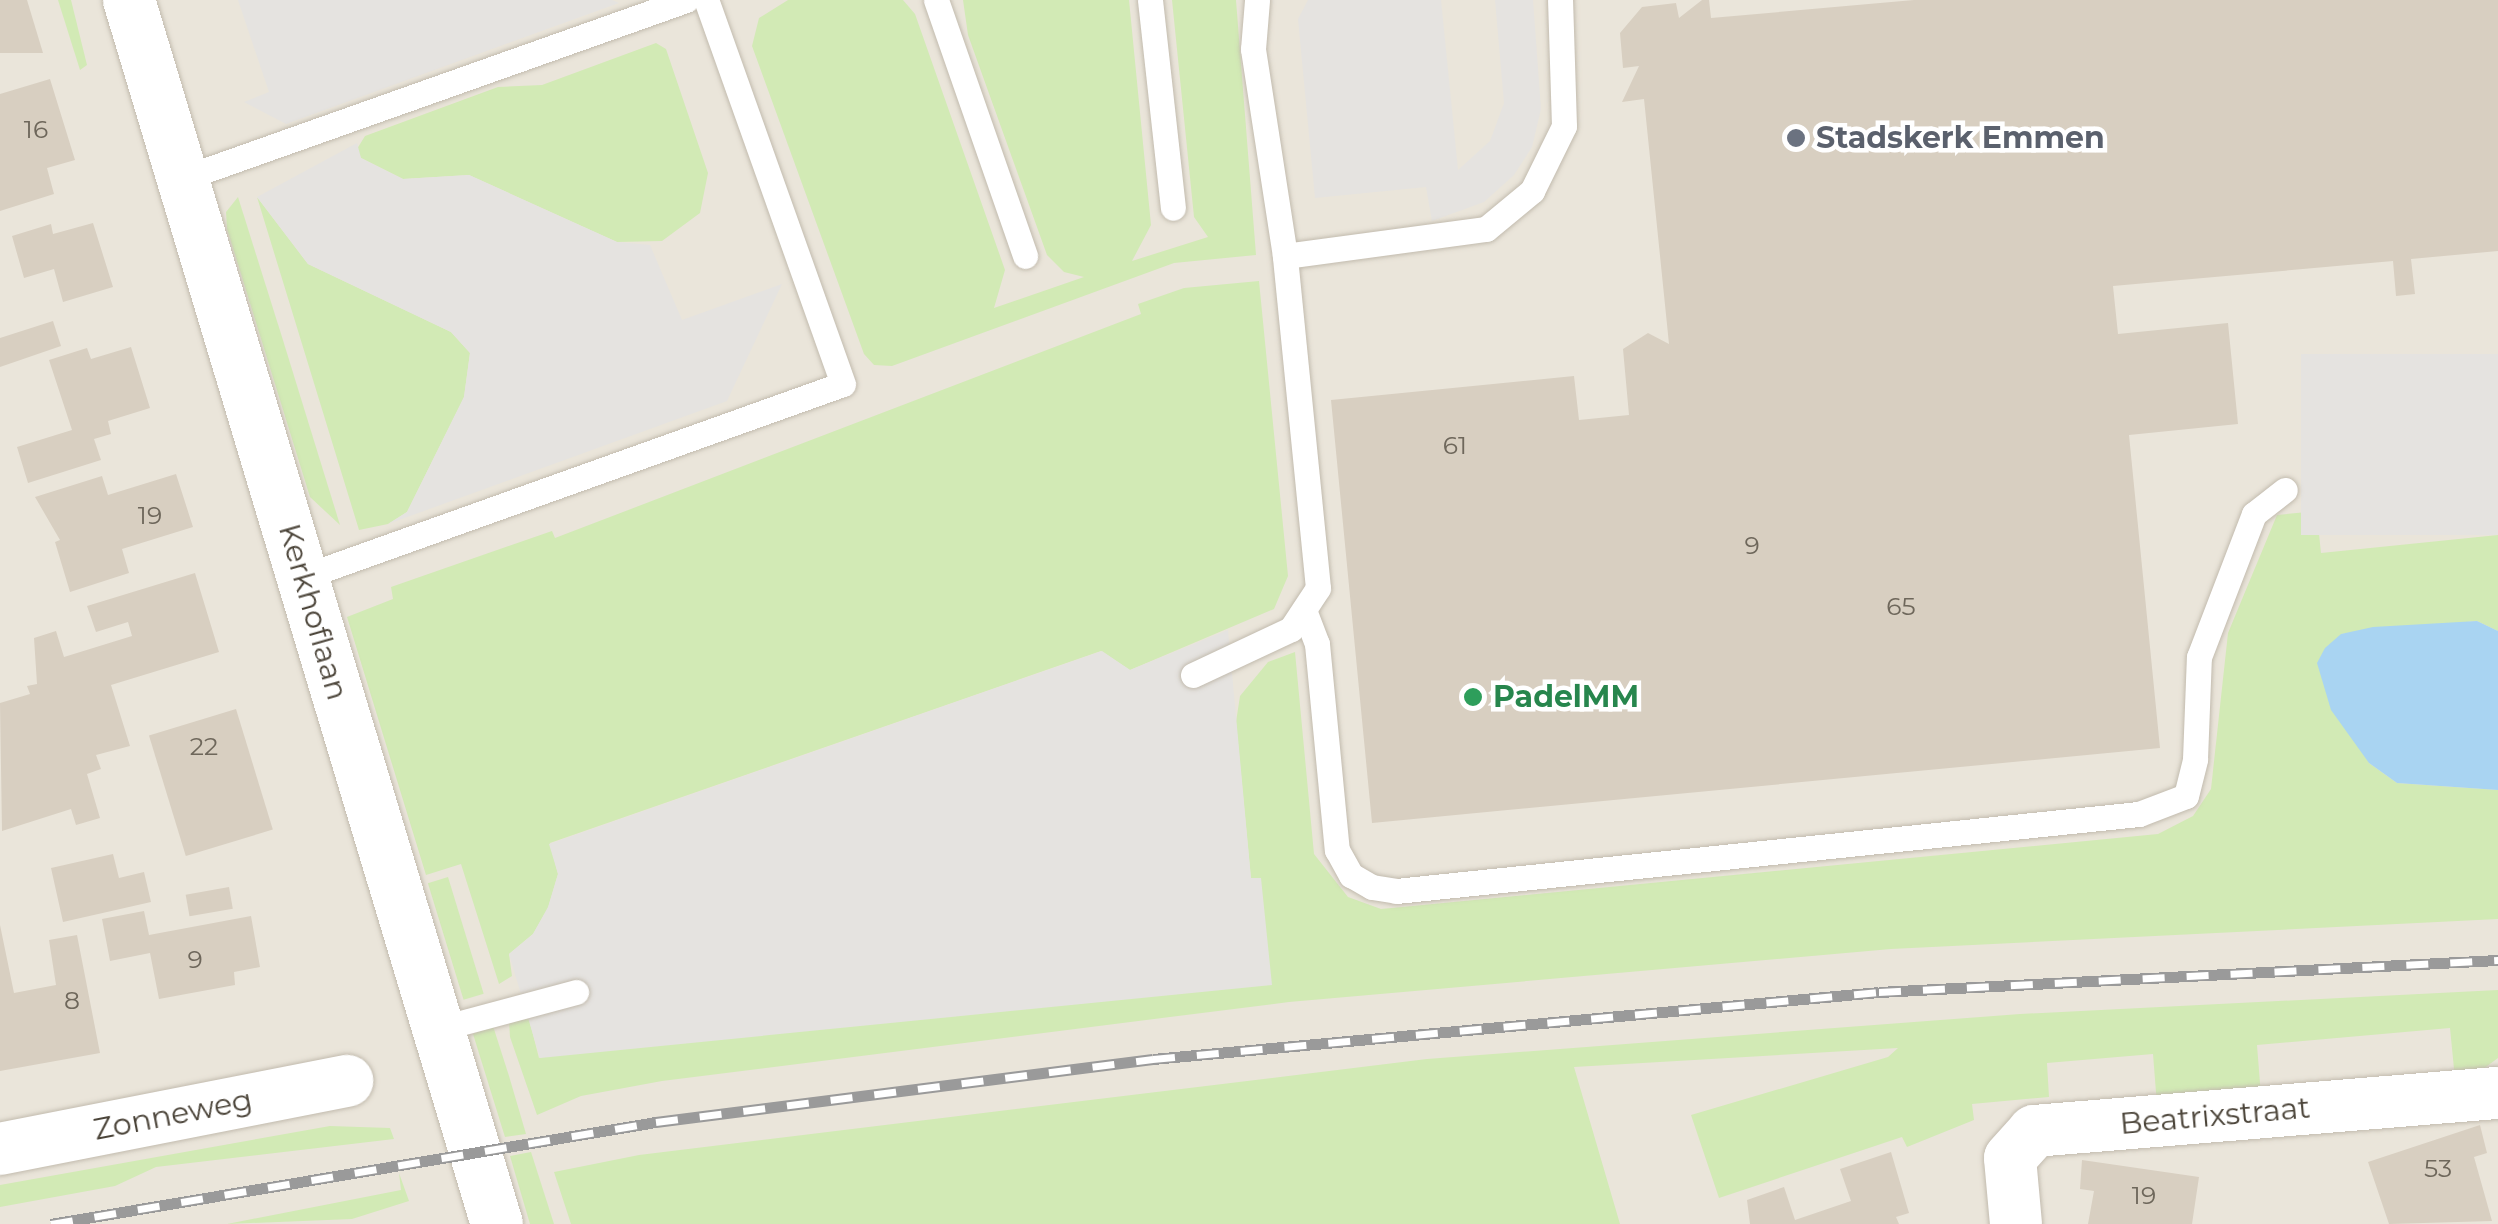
<!DOCTYPE html>
<style>
body{margin:0}
#map{position:relative;width:2498px;height:1224px;overflow:hidden;background:#f6f3ec;font-family:Montserrat,sans-serif}
div>[style]{position:absolute}
.residential>*{inset:0;background:#eae5da;transform-origin:0 0}
.green>*{inset:0;background:#d2eab5;transform-origin:0 0}
.parking>*{inset:0;background:#e5e3e0;transform-origin:0 0}
.water>*{inset:0;background:#a9d4f2}
.building>*{inset:0;background:#d8cfc1;transform-origin:0 0}
.roads{filter:drop-shadow(0 0 2px #c2bbae) drop-shadow(0 0 2px #c2bbae)}
.service>*{height:25px;margin:-12.5px;padding:0 12.5px;transform-origin:12.5px;border-radius:12.5px;background:#fff}
.minor>*{height:52px;margin:-26px;padding:0 26px;transform-origin:26px;border-radius:26px;background:#fff}
.rail>*{height:11px;margin-top:-5.5px;transform-origin:0;background:repeating-linear-gradient(90deg,#fff 0 22px,#9a9a9a 0 44px);box-sizing:border-box;border-block:2px solid #9a9a9a}
.dots>*{width:28px;height:28px;translate:-50% -50%;box-sizing:border-box;border:5px solid #fff;border-radius:50%}
span{translate:-50% -50%;white-space:nowrap;text-align:center;line-height:1.15;-webkit-text-stroke:9px #fff;paint-order:stroke}
.number-label{font-size:25px;color:#6e675b}
.number-label span{-webkit-text-stroke-width:0}
.worship-label{font-size:30px;color:#5b616d;font-weight:700}
.left{translate:0 -50%;text-align:left}
.street-label{font-size:30px;color:#4b4439}
.leisure-label{font-size:30px;color:#27864d;font-weight:700}
</style>
<div id="map">
<div class="residential">
<i style="left:0;top:0;width:2498px;height:1224px"></i>
</div>
<div class="green">
<i style="clip-path:polygon(58px 0,71px 0,87px 65px,80px 70px)"></i>
<i style="clip-path:polygon(788px 0,903px 0,915px 14px,1005px 270px,994px 308px,1084px 277px,1064px 272px,1047px 255px,968px 35px,963px 0,1129px 0,1151px 225px,1132px 261px,1208px 237px,1194px 217px,1172px 0,1236px 0,1256px 255px,1174px 263px,892px 366px,874px 365px,864px 354px,752px 46px,759px 18px)"></i>
<i style="clip-path:polygon(656px 43px,666px 49px,708px 173px,700px 213px,662px 241px,617px 242px,469px 175px,403px 179px,361px 158px,357px 149px,365px 136px,498px 87px,542px 85px)"></i>
<i style="clip-path:polygon(238px 197px,282px 337px,340px 525px,310px 497px,227px 229px,226px 212px)"></i>
<i style="clip-path:polygon(257px 197px,308px 264px,451px 332px,470px 353px,464px 397px,407px 512px,388px 524px,359px 530px)"></i>
<i style="clip-path:polygon(1259px 281px,1288px 576px,1274px 609px,1130px 670px,1101px 651px,550px 843px,558px 874px,548px 908px,533px 934px,509px 954px,512px 976px,499px 984px,461px 864px,426px 875px,347px 617px,393px 599px,391px 587px,552px 531px,555px 538px,1141px 314px,1138px 304px,1184px 288px)"></i>
<i style="clip-path:polygon(2307px 512px,2317px 515px,2321px 553px,2498px 535px,2498px 631px,2477px 621px,2341px 634px,2369px 763px,2397px 783px,2498px 790px,2498px 919px,1891px 949px,1289px 1002px,662px 1081px,581px 1096px,537px 1115px,510px 1037px,509px 1021px,529px 1019px,539px 1058px,1260px 878px,1251px 879px,1236px 722px,1240px 696px,1268px 662px,1295px 652px,1314px 854px,1348px 897px,1381px 909px,2158px 834px,2193px 816px,2211px 789px,2228px 633px,2277px 515px)"></i>
<i style="left:448px;top:877px;width:122px;height:21px;rotate:73deg"></i>
<i style="clip-path:polygon(2498px 990px,2498px 1058px,2471px 1078px,2455px 1079px,2450px 1028px,2257px 1045px,2261px 1096px,2157px 1105px,2153px 1054px,2047px 1063px,2049px 1097px,1972px 1104px,1974px 1120px,1907px 1147px,1902px 1137px,1719px 1198px,1691px 1115px,1888px 1057px,1898px 1048px,1574px 1067px,1620px 1224px,571px 1224px,554px 1172px,639px 1155px,1427px 1059px,2020px 1014px)"></i>
<i style="clip-path:polygon(493px 1026px,509px 1076px,526px 1134px,505px 1137px,473px 1034px)"></i>
<i style="clip-path:polygon(330px 1126px,390px 1128px,394px 1139px,156px 1167px,115px 1186px,0 1207px,0 1185px)"></i>
<i style="clip-path:polygon(531px 1152px,554px 1224px,530px 1224px,510px 1156px)"></i>
<i style="clip-path:polygon(399px 1173px,409px 1201px,352px 1219px,227px 1224px,401px 1190px)"></i>
</div>
<div class="parking">
<i style="clip-path:polygon(238px 0,612px 0,619px 3px,286px 124px,244px 102px,269px 92px)"></i>
<i style="clip-path:polygon(1308px 0,1441px 0,1458px 170px,1490px 141px,1504px 103px,1495px 0,1533px 0,1541px 109px,1532px 147px,1514px 175px,1484px 202px,1432px 221px,1426px 187px,1315px 198px,1298px 19px)"></i>
<i style="clip-path:polygon(357px 143px,361px 158px,403px 179px,469px 175px,617px 242px,650px 245px,682px 320px,782px 284px,727px 401px,388px 524px,407px 512px,464px 397px,470px 353px,451px 332px,308px 264px,257px 197px)"></i>
<i style="left:2498px;top:354px;width:181px;height:197px;rotate:90deg"></i>
<i style="clip-path:polygon(1228px 630px,1251px 878px,1261px 878px,1272px 985px,540px 1058px,509px 954px,533px 934px,548px 907px,558px 874px,549px 844px,1102px 651px,1130px 670px)"></i>
</div>
<div class="water">
<i style="clip-path:polygon(2477px 621px,2498px 631px,2498px 790px,2397px 783px,2369px 763px,2331px 710px,2317px 663px,2325px 648px,2341px 634px,2373px 627px)"></i>
</div>
<div class="building">
<i style="clip-path:polygon(0 0,27px 0,43px 53px,0 53px)"></i>
<i style="clip-path:polygon(1702px 0,1709px 0,1711px 18px,1914px 0,2498px 0,2498px 251px,2411px 259px,2415px 294px,2396px 296px,2393px 261px,2113px 286px,2118px 334px,2228px 323px,2238px 424px,2129px 435px,2160px 748px,1372px 823px,1331px 400px,1574px 376px,1579px 420px,1629px 415px,1623px 349px,1648px 333px,1669px 344px,1644px 99px,1622px 102px,1639px 66px,1623px 68px,1620px 33px,1642px 7px,1676px 3px,1679px 18px)"></i>
<i style="clip-path:polygon(50px 79px,75px 160px,47px 168px,54px 194px,0 211px,0 94px)"></i>
<i style="clip-path:polygon(93px 223px,113px 287px,63px 302px,54px 269px,24px 278px,12px 236px,51px 224px,53px 234px)"></i>
<i style="clip-path:polygon(53px 321px,61px 346px,0 367px,0 338px)"></i>
<i style="clip-path:polygon(131px 347px,150px 408px,108px 421px,111px 434px,94px 439px,101px 460px,28px 483px,17px 447px,72px 430px,49px 360px,87px 348px,91px 359px)"></i>
<i style="clip-path:polygon(176px 474px,193px 527px,122px 549px,129px 573px,70px 592px,55px 542px,60px 540px,35px 497px,102px 476px,108px 495px)"></i>
<i style="clip-path:polygon(195px 573px,219px 652px,111px 685px,130px 746px,96px 755px,101px 769px,87px 774px,100px 818px,76px 825px,71px 809px,2px 831px,0 703px,30px 694px,27px 686px,37px 684px,34px 638px,56px 631px,64px 657px,132px 636px,128px 622px,96px 632px,87px 606px)"></i>
<i style="left:236px;top:709px;width:126px;height:91px;rotate:73deg"></i>
<i style="clip-path:polygon(113px 854px,119px 878px,144px 872px,151px 902px,63px 922px,51px 868px)"></i>
<i style="left:229px;top:887px;width:22px;height:44px;rotate:80deg"></i>
<i style="clip-path:polygon(144px 911px,149px 935px,251px 916px,260px 967px,234px 972px,235px 985px,159px 999px,150px 953px,110px 961px,102px 919px)"></i>
<i style="clip-path:polygon(0 925px,14px 993px,56px 985px,49px 940px,77px 935px,100px 1053px,0 1071px)"></i>
<i style="clip-path:polygon(2480px 1125px,2487px 1153px,2474px 1157px,2492px 1221px,2389px 1224px,2368px 1162px)"></i>
<i style="clip-path:polygon(1891px 1152px,1909px 1213px,1896px 1217px,1899px 1224px,1750px 1224px,1747px 1200px,1784px 1187px,1795px 1220px,1851px 1201px,1840px 1169px)"></i>
<i style="clip-path:polygon(2082px 1160px,2199px 1177px,2192px 1224px,2088px 1224px,2094px 1191px,2080px 1189px)"></i>
</div>
<div class="roads">
<div class="service">
<i style="left:936px;top:0;width:271px;rotate:70.8deg"></i>
<i style="left:1150px;top:0;width:209px;rotate:83.7deg"></i>
<i style="left:184px;top:178px;width:533px;rotate:-19.52deg"></i>
<i style="left:1285px;top:256px;width:203px;rotate:-7.7deg"></i>
<i style="left:1486px;top:229px;width:60px;rotate:-39.6deg"></i>
<i style="left:1532px;top:191px;width:72px;rotate:-63.8deg"></i>
<i style="left:1564px;top:126px;width:126px;rotate:-91.8deg"></i>
<i style="left:303px;top:577px;width:573px;rotate:-19.67deg"></i>
<i style="left:843px;top:384px;width:408px;rotate:-109.6deg"></i>
<i style="left:1304px;top:610px;width:36px;rotate:69deg"></i>
<i style="left:1317px;top:644px;width:207px;rotate:84.5deg"></i>
<i style="left:1337px;top:850px;width:29px;rotate:61deg"></i>
<i style="left:1351px;top:875px;width:24px;rotate:30deg"></i>
<i style="left:1372px;top:887px;width:24px;rotate:9deg"></i>
<i style="left:1396px;top:891px;width:747px;rotate:-5.92deg"></i>
<i style="left:2139px;top:814px;width:50px;rotate:-21deg"></i>
<i style="left:2186px;top:796px;width:38px;rotate:-76deg"></i>
<i style="left:2195px;top:759px;width:102px;rotate:-87.8deg"></i>
<i style="left:2199px;top:657px;width:153px;rotate:-69deg"></i>
<i style="left:2254px;top:514px;width:39px;rotate:-38deg"></i>
<i style="left:1193px;top:675px;width:108px;rotate:-25.1deg"></i>
<i style="left:1291px;top:629px;width:49px;rotate:-56.6deg"></i>
<i style="left:1318px;top:588px;width:334px;rotate:-95.7deg"></i>
<i style="left:1285px;top:256px;width:209px;rotate:-98.8deg"></i>
<i style="left:1253px;top:49px;width:49px;rotate:-85.3deg"></i>
<i style="left:438px;top:1029px;width:143px;rotate:-15deg"></i>
</div>
<div class="minor">
<i style="left:129px;top:0;width:1278px;rotate:73.27deg"></i>
<i style="left:0;top:1149px;width:354px;rotate:-11.1deg"></i>
<i style="left:2016px;top:1224px;width:66px;rotate:-95.2deg"></i>
<i style="left:2010px;top:1158px;width:36px;rotate:-48deg"></i>
<i style="left:2034px;top:1131px;width:466px;rotate:-4.7deg"></i>
</div>
</div>
<div class="rail">
<i style="left:51px;top:1224px;width:614px;rotate:-9.57deg"></i>
<i style="left:656px;top:1122px;width:501px;rotate:-7.22deg"></i>
<i style="left:1153px;top:1059px;width:729px;rotate:-5.27deg"></i>
<i style="left:1879px;top:992px;width:620px;rotate:-2.96deg"></i>
</div>
<div class="dots">
<i style="left:1796px;top:138px;background:#6b7280"></i>
<i style="left:1473px;top:697px;background:#2e9e5b"></i>
</div>
<div class="number-label">
<span style="left:36px;top:129px">16</span>
<span style="left:1455px;top:445px">61</span>
<span style="left:150px;top:515px">19</span>
<span style="left:1752px;top:545px">9</span>
<span style="left:1901px;top:606px">65</span>
<span style="left:204px;top:746px">22</span>
<span style="left:195px;top:959px">9</span>
<span style="left:72px;top:1000px">8</span>
<span style="left:2438px;top:1168px">53</span>
<span style="left:2144px;top:1195px">19</span>
</div>
<div class="worship-label">
<span class="left" style="left:1816px;top:138px">Stadskerk Emmen</span>
</div>
<div class="street-label">
<span style="left:313px;top:612px;rotate:74deg">Kerkhoflaan</span>
<span style="left:173px;top:1115px;rotate:-11deg">Zonneweg</span>
<span style="left:2215px;top:1116px;rotate:-5deg">Beatrixstraat</span>
</div>
<div class="leisure-label">
<span class="left" style="left:1493px;top:697px">PadelMM</span>
</div>
</div>
